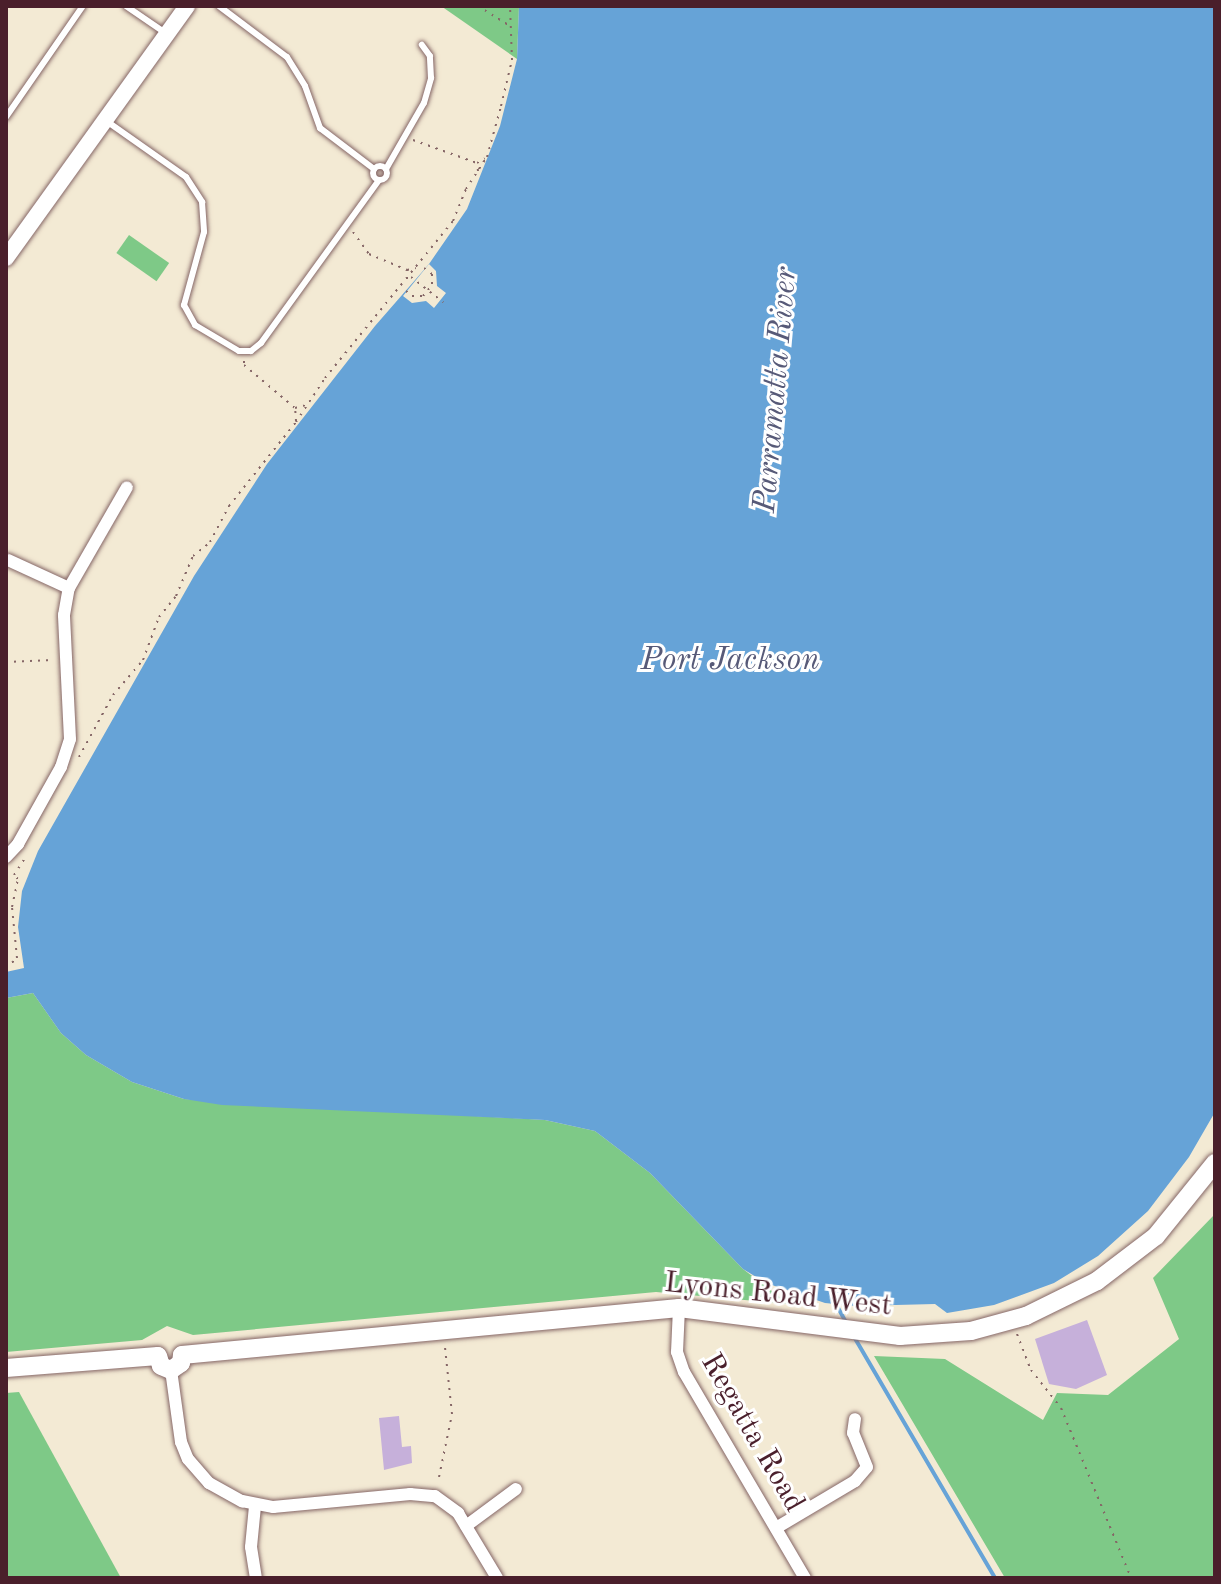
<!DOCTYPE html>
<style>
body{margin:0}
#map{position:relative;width:1221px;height:1584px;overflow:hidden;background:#f3ead4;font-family:"Old Standard TT",serif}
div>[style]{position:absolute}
.green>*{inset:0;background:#7ec987;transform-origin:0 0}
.water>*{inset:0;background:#66a3d7}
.pier>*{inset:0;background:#f3ead4}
.stream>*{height:4px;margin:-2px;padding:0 2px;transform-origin:2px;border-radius:2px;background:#66a3d7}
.building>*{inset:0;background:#c6b0da}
.path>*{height:2px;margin-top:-1px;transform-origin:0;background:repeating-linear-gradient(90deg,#856666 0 2px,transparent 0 8px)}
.roads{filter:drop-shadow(0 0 2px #856666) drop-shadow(0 0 2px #856666)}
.service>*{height:6px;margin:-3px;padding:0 3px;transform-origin:3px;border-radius:3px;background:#fff}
.service>.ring{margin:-3px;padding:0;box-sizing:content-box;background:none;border:6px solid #fff;border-radius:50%}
.minor>*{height:12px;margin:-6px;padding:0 6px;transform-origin:6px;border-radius:6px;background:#fff}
.tertiary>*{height:16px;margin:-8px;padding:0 8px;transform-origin:8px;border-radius:8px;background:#fff}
.secondary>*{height:18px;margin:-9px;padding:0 9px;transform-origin:9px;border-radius:9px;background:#fff}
span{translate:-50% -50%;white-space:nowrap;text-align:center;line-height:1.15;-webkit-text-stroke:6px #fff;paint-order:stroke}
.street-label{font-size:30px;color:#4a1f2b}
.water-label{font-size:32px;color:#575a78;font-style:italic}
.frame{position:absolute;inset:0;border:8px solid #4a1f2b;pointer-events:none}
</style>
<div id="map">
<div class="green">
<i style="clip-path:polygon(441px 6px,519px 6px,517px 59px)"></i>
<i style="left:129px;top:235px;width:49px;height:22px;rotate:35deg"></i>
<i style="clip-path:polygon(33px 993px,61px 1033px,86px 1055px,132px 1082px,184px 1099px,545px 1120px,595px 1131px,650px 1173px,743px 1269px,789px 1304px,656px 1292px,193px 1335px,167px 1326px,142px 1340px,6px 1352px,6px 998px)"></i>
<i style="clip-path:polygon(1215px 1214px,1215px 1578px,1005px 1578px,874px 1356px,945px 1359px,1043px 1420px,1057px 1393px,1108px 1395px,1179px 1339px,1153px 1278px)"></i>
<i style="clip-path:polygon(19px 1392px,121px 1578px,6px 1578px,6px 1393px)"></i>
</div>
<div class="water">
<i style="clip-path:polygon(519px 6px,1215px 6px,1215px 1112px,1189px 1157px,1148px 1211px,1098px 1256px,1054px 1283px,994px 1305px,947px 1313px,935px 1304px,856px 1306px,825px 1303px,766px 1283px,743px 1269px,650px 1173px,595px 1131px,545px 1120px,222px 1105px,184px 1099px,132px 1082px,86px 1055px,61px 1033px,33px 993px,6px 998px,6px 972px,24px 968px,18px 927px,22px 891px,38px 851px,194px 576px,267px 464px,375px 326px,429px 264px,467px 209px,500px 126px,517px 59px)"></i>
</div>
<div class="pier">
<i style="clip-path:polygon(429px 264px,436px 271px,437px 286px,446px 293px,434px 308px,426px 301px,412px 303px,403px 296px)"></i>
</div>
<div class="stream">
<i style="left:837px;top:1306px;width:21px;rotate:61deg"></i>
<i style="left:853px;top:1335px;width:281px;rotate:59.7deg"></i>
</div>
<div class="building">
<i style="clip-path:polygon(1087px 1320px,1107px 1375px,1076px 1389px,1049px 1384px,1035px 1339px)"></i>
<i style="clip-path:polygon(399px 1416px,402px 1447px,411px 1446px,412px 1463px,384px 1470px,379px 1418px)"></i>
</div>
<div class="path">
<i style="left:478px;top:6px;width:39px;rotate:32deg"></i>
<i style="left:413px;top:140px;width:68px;rotate:19.8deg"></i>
<i style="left:478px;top:171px;width:8px;rotate:-97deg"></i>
<i style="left:477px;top:163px;width:9px;rotate:-32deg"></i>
<i style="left:353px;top:232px;width:27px;rotate:54deg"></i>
<i style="left:369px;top:254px;width:41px;rotate:22.8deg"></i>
<i style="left:411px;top:277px;width:41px;rotate:38deg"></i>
<i style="left:407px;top:279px;width:9px;rotate:-90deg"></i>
<i style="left:407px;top:270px;width:9px;rotate:-13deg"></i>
<i style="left:406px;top:291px;width:8px;rotate:40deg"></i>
<i style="left:412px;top:296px;width:11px"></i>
<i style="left:423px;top:296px;width:8px;rotate:-50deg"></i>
<i style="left:428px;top:290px;width:7px;rotate:-56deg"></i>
<i style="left:432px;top:284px;width:10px;rotate:-90deg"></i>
<i style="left:432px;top:274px;width:10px;rotate:-143deg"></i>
<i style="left:244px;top:361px;width:4px;rotate:90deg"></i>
<i style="left:244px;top:365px;width:67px;rotate:40.1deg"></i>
<i style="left:296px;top:421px;width:13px;rotate:-94deg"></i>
<i style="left:295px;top:408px;width:11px;rotate:-15deg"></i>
<i style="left:6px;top:662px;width:47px;rotate:-2.4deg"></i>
<i style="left:79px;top:757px;width:71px;rotate:-61.3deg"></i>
<i style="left:113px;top:695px;width:46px;rotate:-49.4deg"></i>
<i style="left:143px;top:660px;width:46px;rotate:-69.6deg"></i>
<i style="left:159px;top:617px;width:27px;rotate:-51deg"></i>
<i style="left:176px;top:596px;width:43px;rotate:-67deg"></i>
<i style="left:193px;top:556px;width:22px;rotate:-39deg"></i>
<i style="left:210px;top:542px;width:41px;rotate:-62.2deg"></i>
<i style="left:229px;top:506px;width:107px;rotate:-51.4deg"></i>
<i style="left:296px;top:422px;width:53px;rotate:-56.6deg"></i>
<i style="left:325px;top:378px;width:203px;rotate:-50.8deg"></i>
<i style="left:453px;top:221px;width:35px;rotate:-68deg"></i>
<i style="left:466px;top:189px;width:38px;rotate:-57deg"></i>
<i style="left:487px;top:157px;width:53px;rotate:-74.6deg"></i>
<i style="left:501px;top:106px;width:47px;rotate:-76.6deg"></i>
<i style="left:512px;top:60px;width:54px;rotate:-92.1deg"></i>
<i style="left:6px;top:968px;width:15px;rotate:-42deg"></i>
<i style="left:17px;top:958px;width:51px;rotate:-95.6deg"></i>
<i style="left:12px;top:907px;width:29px;rotate:-78deg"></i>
<i style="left:18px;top:879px;width:6px;rotate:-135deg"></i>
<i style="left:14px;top:875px;width:20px;rotate:-57deg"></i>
<i style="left:1017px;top:1334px;width:39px;rotate:69deg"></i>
<i style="left:1031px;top:1370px;width:48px;rotate:51.7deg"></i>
<i style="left:1061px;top:1408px;width:184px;rotate:67.6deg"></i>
<i style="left:439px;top:1477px;width:64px;rotate:-78.3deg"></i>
<i style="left:452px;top:1414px;width:67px;rotate:-96deg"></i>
</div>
<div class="roads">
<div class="service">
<i style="left:126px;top:6px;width:50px;rotate:34.3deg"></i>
<i style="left:219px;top:6px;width:85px;rotate:36.9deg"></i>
<i style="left:287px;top:57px;width:34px;rotate:58deg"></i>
<i style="left:305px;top:86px;width:45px;rotate:70.3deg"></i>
<i style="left:320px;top:128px;width:68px;rotate:37.2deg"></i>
<i style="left:6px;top:117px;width:135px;rotate:-55.3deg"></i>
<i style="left:105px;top:120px;width:99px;rotate:35.1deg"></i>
<i style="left:186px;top:177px;width:30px;rotate:57deg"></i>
<i style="left:202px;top:202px;width:30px;rotate:86deg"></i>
<i style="left:204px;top:232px;width:76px;rotate:105.3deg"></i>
<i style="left:184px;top:305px;width:23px;rotate:61deg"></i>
<i style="left:195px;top:325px;width:51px;rotate:30.6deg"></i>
<i style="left:239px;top:351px;width:12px"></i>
<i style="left:251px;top:351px;width:13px;rotate:-39deg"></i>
<i style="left:261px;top:343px;width:201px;rotate:-54.1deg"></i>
<i class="ring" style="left:373px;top:166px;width:8px;height:8px"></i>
<i style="left:386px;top:169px;width:76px;rotate:-60.1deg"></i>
<i style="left:424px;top:103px;width:26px;rotate:-74deg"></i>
<i style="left:431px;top:78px;width:22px;rotate:-93deg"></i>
<i style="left:430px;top:56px;width:14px;rotate:-126deg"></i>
</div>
<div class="minor">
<i style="left:8px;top:560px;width:67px;rotate:24.7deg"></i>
<i style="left:6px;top:857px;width:18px;rotate:-47deg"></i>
<i style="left:18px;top:844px;width:88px;rotate:-60.8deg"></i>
<i style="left:61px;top:767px;width:29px;rotate:-72deg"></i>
<i style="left:70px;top:739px;width:124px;rotate:-92.8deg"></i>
<i style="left:64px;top:615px;width:27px;rotate:-80deg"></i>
<i style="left:69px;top:588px;width:116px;rotate:-60.1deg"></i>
<i style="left:679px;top:1308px;width:44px;rotate:92.6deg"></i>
<i style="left:677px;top:1352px;width:21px;rotate:71deg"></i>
<i style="left:684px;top:1372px;width:239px;rotate:59.6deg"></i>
<i style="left:171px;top:1370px;width:73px;rotate:82.1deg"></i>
<i style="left:181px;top:1442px;width:18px;rotate:68deg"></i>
<i style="left:188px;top:1459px;width:32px;rotate:49deg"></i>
<i style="left:209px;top:1483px;width:38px;rotate:29deg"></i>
<i style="left:242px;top:1501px;width:32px;rotate:11deg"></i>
<i style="left:273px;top:1507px;width:138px;rotate:-5.4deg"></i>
<i style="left:410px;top:1494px;width:25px;rotate:5deg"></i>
<i style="left:435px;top:1496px;width:29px;rotate:36deg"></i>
<i style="left:458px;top:1513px;width:76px;rotate:59deg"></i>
<i style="left:255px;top:1506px;width:41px;rotate:95.6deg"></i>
<i style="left:251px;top:1547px;width:31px;rotate:81deg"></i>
<i style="left:466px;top:1526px;width:62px;rotate:-36.5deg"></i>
<i style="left:776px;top:1528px;width:92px;rotate:-30.7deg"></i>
<i style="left:855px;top:1481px;width:18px;rotate:-49deg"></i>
<i style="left:867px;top:1467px;width:37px;rotate:-112deg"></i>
<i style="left:853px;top:1433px;width:14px;rotate:-82deg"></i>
</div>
<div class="tertiary">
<i style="left:6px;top:258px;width:310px;rotate:-54.3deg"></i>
</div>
<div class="secondary">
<i style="left:182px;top:1355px;width:499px;rotate:-5.4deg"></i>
<i style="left:679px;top:1308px;width:223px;rotate:7.2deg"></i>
<i style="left:900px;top:1336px;width:71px;rotate:-4deg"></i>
<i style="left:971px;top:1331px;width:57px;rotate:-15.3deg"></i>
<i style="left:1026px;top:1316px;width:79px;rotate:-26.2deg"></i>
<i style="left:1097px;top:1281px;width:74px;rotate:-37.3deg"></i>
<i style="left:1156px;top:1236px;width:94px;rotate:-51.1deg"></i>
<i style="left:158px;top:1356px;width:10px;rotate:73deg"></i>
<i style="left:161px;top:1366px;width:11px;rotate:22deg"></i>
<i style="left:171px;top:1370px;width:12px;rotate:-35deg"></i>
<i style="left:181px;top:1363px;width:8px;rotate:-83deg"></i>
<i style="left:6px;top:1368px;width:152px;rotate:-4.5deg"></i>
</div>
</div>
<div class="street-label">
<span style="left:778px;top:1295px;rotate:6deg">Lyons Road West</span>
<span style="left:752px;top:1433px;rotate:60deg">Regatta Road</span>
</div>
<div class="water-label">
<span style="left:777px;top:390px;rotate:-85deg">Parramatta River</span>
<span style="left:730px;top:661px">Port Jackson</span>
</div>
<div class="frame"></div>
</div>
